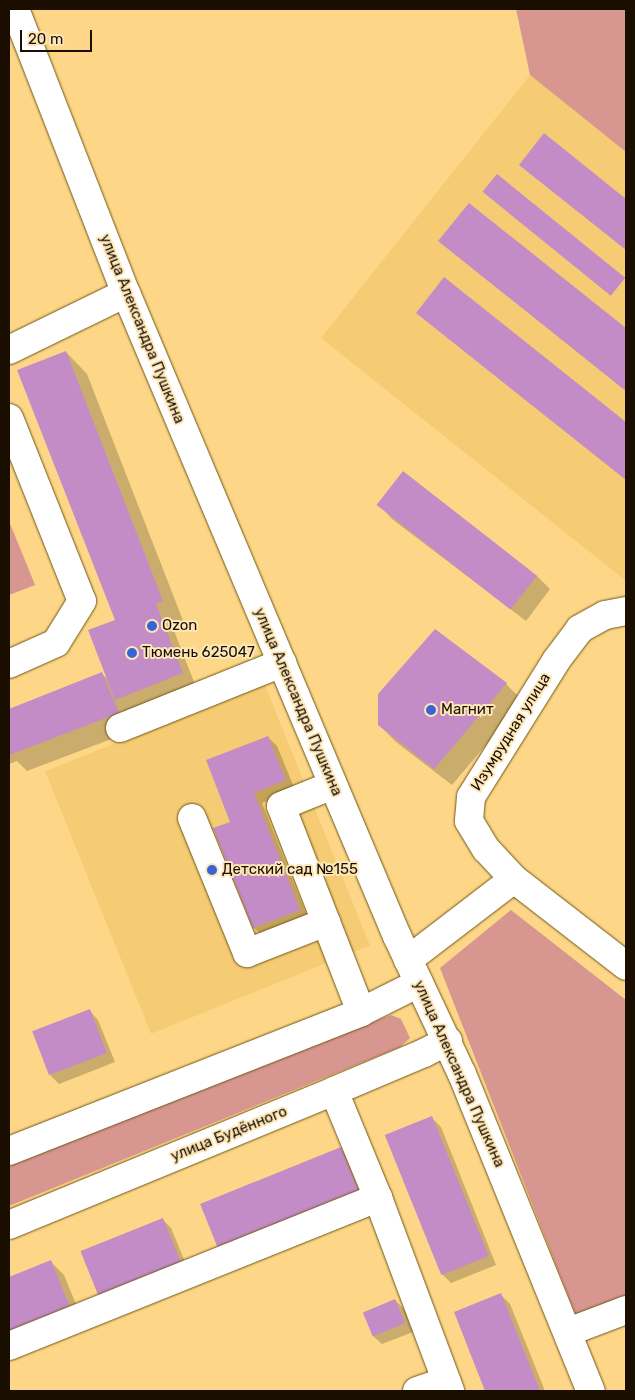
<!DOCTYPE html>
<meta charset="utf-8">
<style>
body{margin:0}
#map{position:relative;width:635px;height:1400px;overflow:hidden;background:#fdd787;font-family:Rubik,sans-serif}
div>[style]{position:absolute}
.built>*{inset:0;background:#f5cb73;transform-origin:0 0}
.green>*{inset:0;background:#d89690}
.shadow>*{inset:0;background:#0003}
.building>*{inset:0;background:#c48cc7;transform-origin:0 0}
.roads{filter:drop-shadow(0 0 1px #705616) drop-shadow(0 0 1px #705616)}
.minor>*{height:28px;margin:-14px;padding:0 14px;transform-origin:14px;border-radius:14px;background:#fff}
.dots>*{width:14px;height:14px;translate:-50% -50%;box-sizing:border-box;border:2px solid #fde7b9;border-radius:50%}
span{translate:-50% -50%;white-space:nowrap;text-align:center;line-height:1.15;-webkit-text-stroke:4px #fde7b9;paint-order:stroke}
.street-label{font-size:15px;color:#190e00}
.poi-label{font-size:15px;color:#190e00}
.left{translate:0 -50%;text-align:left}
.frame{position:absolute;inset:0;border:10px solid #190e00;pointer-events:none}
.scale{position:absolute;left:20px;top:30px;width:72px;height:22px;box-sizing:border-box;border:2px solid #190e00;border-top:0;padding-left:6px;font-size:15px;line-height:18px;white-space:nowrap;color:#190e00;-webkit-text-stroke:4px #fde7b9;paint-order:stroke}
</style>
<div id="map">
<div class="built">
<i style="clip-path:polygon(530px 75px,626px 152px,626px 581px,321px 338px)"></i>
<i style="left:264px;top:683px;width:283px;height:236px;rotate:68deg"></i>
</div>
<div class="green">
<i style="clip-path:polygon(516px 9px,626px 9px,626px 152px,530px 75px)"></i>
<i style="clip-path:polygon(9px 521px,35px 585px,9px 595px)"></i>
<i style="clip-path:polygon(511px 910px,626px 1000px,626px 1298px,576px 1316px,440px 968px)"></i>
<i style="clip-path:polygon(391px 1015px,401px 1019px,410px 1038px,400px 1047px,9px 1206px,9px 1166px)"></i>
</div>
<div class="shadow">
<i style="clip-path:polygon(469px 204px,626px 330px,626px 391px,439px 241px)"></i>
<i style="clip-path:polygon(445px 279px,626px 423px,626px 479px,422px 317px)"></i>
<i style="clip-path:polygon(66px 352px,87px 374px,184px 623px,173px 628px,196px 687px,135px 730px,27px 771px,17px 761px,9px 764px,9px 710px,102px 674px,109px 680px,116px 621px)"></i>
<i style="clip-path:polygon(379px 505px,537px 576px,550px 589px,526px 621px,392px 519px)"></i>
<i style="clip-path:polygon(436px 630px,506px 684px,523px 701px,452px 785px,396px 742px,379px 725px)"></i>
<i style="clip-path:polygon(268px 737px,277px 746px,295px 790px,262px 803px,308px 919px,264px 937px,254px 928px,215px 829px,232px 822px)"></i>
<i style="clip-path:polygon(89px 1010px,98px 1020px,115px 1062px,59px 1084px,50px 1075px)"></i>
<i style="clip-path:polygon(432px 1118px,441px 1127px,496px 1265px,451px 1283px,442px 1274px)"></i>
<i style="clip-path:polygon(340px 1149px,350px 1158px,368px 1204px,229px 1259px)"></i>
<i style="clip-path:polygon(162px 1219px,171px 1228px,190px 1274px,81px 1251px)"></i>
<i style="clip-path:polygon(51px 1262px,64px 1275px,83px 1321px,9px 1350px,9px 1278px)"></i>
<i style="clip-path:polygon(500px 1294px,510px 1304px,545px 1391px,487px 1391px,455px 1313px)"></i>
<i style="clip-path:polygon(395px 1300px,404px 1309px,413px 1332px,382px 1344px,372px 1335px,364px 1312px)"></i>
</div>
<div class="building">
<i style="clip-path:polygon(544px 133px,626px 199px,626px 250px,519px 165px)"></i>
<i style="left:497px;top:174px;width:165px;height:23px;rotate:39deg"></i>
<i style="clip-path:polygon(469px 203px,626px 328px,626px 391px,438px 241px)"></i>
<i style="clip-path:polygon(444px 277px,626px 422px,626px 480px,416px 313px)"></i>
<i style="clip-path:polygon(66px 351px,163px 601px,156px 604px,183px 673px,115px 700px,88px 630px,115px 620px,17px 370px)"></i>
<i style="left:403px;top:471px;width:170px;height:43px;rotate:38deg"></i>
<i style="clip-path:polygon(435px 629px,507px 683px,434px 769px,378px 725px,378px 694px)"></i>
<i style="clip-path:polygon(102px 672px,119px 713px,9px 755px,9px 709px)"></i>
<i style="clip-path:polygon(268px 736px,286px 780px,254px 793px,300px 910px,253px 928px,213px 828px,230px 822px,206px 760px)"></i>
<i style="left:90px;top:1009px;width:47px;height:62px;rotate:69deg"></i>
<i style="left:432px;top:1116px;width:151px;height:51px;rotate:68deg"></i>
<i style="left:341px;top:1147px;width:51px;height:152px;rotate:68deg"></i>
<i style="left:163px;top:1218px;width:51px;height:89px;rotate:68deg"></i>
<i style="clip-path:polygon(51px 1260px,70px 1307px,9px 1332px,9px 1277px)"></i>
<i style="clip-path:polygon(501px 1293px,540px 1391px,485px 1391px,454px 1312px)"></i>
<i style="left:395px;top:1299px;width:26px;height:35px;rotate:67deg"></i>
</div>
<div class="roads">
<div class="minor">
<i style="left:15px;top:9px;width:305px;rotate:68.7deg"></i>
<i style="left:126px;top:293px;width:698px;rotate:67.15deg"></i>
<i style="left:397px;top:936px;width:153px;rotate:64.8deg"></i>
<i style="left:462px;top:1074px;width:342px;rotate:67.9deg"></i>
<i style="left:9px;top:350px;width:130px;rotate:-26deg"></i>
<i style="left:9px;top:418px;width:197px;rotate:68.3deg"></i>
<i style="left:82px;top:601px;width:49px;rotate:121.8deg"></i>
<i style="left:56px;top:643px;width:51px;rotate:155.9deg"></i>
<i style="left:626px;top:611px;width:21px;rotate:169deg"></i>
<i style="left:605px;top:615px;width:29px;rotate:151deg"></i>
<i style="left:580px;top:629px;width:40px;rotate:127deg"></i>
<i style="left:556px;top:661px;width:160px;rotate:122deg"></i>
<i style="left:471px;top:797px;width:24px;rotate:95deg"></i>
<i style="left:469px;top:821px;width:33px;rotate:59deg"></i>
<i style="left:486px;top:849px;width:41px;rotate:47deg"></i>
<i style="left:514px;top:879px;width:142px;rotate:37.8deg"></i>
<i style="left:120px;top:728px;width:175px;rotate:-21.9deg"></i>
<i style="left:192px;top:818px;width:146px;rotate:67.8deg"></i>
<i style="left:247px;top:953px;width:85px;rotate:-21.4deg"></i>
<i style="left:326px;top:922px;width:124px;rotate:-111.2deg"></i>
<i style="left:281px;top:806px;width:56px;rotate:-22deg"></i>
<i style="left:326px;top:922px;width:97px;rotate:68.7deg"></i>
<i style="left:408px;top:960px;width:133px;rotate:-37.4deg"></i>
<i style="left:334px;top:1091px;width:116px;rotate:67.6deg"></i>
<i style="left:378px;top:1198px;width:206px;rotate:69.5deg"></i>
<i style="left:9px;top:1151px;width:378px;rotate:-21.5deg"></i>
<i style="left:361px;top:1012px;width:65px;rotate:-26.6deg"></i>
<i style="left:9px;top:1225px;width:352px;rotate:-22.4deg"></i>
<i style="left:334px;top:1091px;width:98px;rotate:-22.9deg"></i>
<i style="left:424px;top:1053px;width:27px;rotate:-27deg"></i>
<i style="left:568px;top:1332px;width:62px;rotate:-20.8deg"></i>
<i style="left:9px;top:1346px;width:398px;rotate:-21.9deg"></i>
<i style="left:417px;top:1391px;width:31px;rotate:-19deg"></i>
</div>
</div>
<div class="dots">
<i style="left:152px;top:626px;background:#3864d5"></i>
<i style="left:132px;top:653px;background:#3864d5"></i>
<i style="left:431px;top:710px;background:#3864d5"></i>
<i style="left:212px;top:870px;background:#3864d5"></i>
</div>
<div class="street-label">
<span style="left:142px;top:329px;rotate:68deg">улица Александра Пушкина</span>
<span style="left:298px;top:702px;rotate:67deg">улица Александра Пушкина</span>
<span style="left:511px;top:732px;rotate:-58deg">Изумрудная улица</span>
<span style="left:459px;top:1074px;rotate:66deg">улица Александра Пушкина</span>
<span style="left:229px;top:1134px;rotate:-22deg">улица Будённого</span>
</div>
<div class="poi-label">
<span class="left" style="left:162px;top:626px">Ozon</span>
<span class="left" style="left:142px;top:653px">Тюмень 625047</span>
<span class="left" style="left:441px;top:710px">Магнит</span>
<span class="left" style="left:222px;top:870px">Детский сад №155</span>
</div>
<div class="frame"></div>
<div class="scale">20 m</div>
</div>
